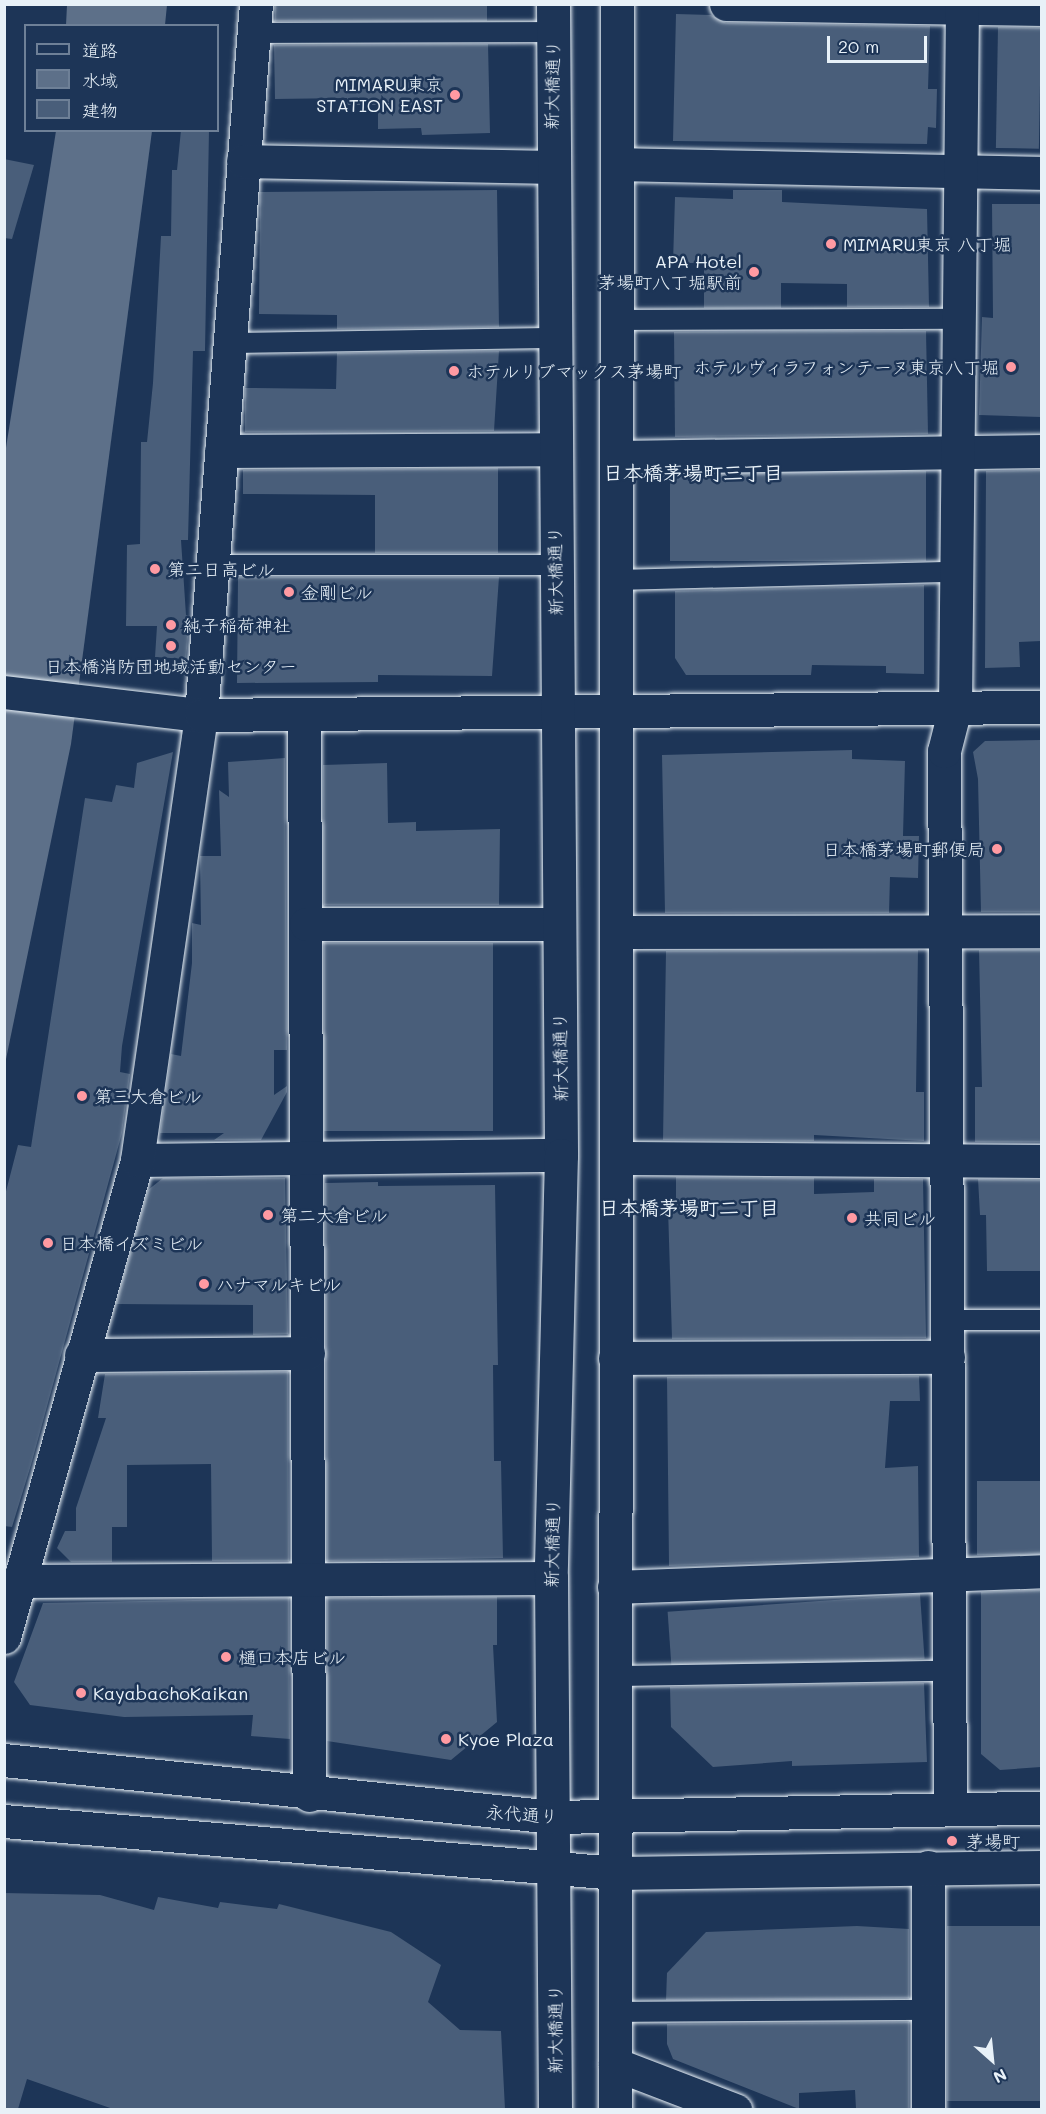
<!DOCTYPE html>
<meta charset="utf-8">
<style>
body{margin:0}
#map{position:relative;width:1046px;height:2114px;overflow:hidden;background:#1d3557;font-family:Mali,"Klee One",sans-serif}
div>[style]{position:absolute}
.water>*{inset:0;background:#5d7089}
.building>*{inset:0;background:#495e7a;transform-origin:0 0}
.roads{filter:drop-shadow(0 0 2px #e8f1f8) drop-shadow(0 0 2px #e8f1f8)}
.service>*{height:20px;margin:-10px;padding:0 10px;transform-origin:10px;border-radius:10px;background:#1d3557}
.minor>*{height:33px;margin:-16.5px;padding:0 16.5px;transform-origin:16.5px;border-radius:16.5px;background:#1d3557}
.tertiary>*{height:33px;margin:-16.5px;padding:0 16.5px;transform-origin:16.5px;border-radius:16.5px;background:#1d3557}
.primary>*{height:33px;margin:-16.5px;padding:0 16.5px;transform-origin:16.5px;border-radius:16.5px;background:#1d3557}
.dots>*{width:16px;height:16px;translate:-50% -50%;box-sizing:border-box;border:3px solid #1d3557;border-radius:50%}
span{translate:-50% -50%;white-space:nowrap;text-align:center;line-height:1.15;-webkit-text-stroke:5px #1d3557;paint-order:stroke}
.poi-label{font-size:18px;color:#e8f1f8}
.right{translate:-100% -50%;text-align:right}
.left{translate:0 -50%;text-align:left}
.street-label{font-size:18px;color:#e8f1f8}
.neighbourhood-label{font-size:20px;color:#e8f1f8;font-weight:700}
.frame{position:absolute;inset:0;border:6px solid #e8f1f8;pointer-events:none}
.legend{position:absolute;left:24px;top:24px;width:195px;height:108px;box-sizing:border-box;background:#1d3557;border:2px solid #6e8097;margin:0;padding:8px 10px;list-style:none;font-size:18px;color:#e8f1f8}
.legend li{display:flex;align-items:center;gap:12px;height:30px}
.legend b{width:30px;border:2px solid #6e8097}
.north{position:absolute;left:962px;top:2030px;width:60px;height:60px;-webkit-text-stroke:4px #1d3557;paint-order:stroke;rotate:153deg;font-size:16px;font-weight:700;line-height:24px;text-align:center;color:#e8f1f8}
.north::after{content:'';display:block;margin:auto;width:21px;height:27px;background:#e8f1f8;clip-path:polygon(50% 0,100% 100%,50% 72%,0 100%)}
.scale{position:absolute;left:827px;top:36px;width:100px;height:27px;box-sizing:border-box;border:3px solid #e8f1f8;border-top:0;padding-left:8px;font-size:18px;line-height:21px;white-space:nowrap;color:#e8f1f8;-webkit-text-stroke:4px #1d3557;paint-order:stroke}
</style>
<div id="map">
<div class="water">
<i style="clip-path:polygon(67px 5px,67px 4px,167px 5px,165px 25px,66px 25px)"></i>
<i style="clip-path:polygon(56px 131px,152px 131px,71px 744px,5px 1064px,5px 454px)"></i>
</div>
<div class="building">
<i style="left:275px;top:4px;width:212px;height:17px"></i>
<i style="clip-path:polygon(676px 14px,711px 15px,726px 23px,930px 26px,928px 89px,937px 89px,936px 128px,928px 127px,927px 144px,673px 141px)"></i>
<i style="left:998px;top:27px;width:43px;height:121px;rotate:1deg"></i>
<i style="clip-path:polygon(488px 44px,490px 133px,422px 135px,421px 128px,378px 129px,378px 105px,347px 105px,347px 98px,275px 99px,274px 45px)"></i>
<i style="clip-path:polygon(181px 130px,209px 130px,205px 351px,193px 351px,188px 540px,181px 540px,186px 615px,190px 616px,186px 659px,155px 657px,157px 626px,126px 626px,127px 545px,140px 544px,141px 442px,147px 442px,153px 383px,161px 236px,171px 236px,172px 170px,177px 170px)"></i>
<i style="clip-path:polygon(4px 159px,34px 165px,12px 239px,4px 238px)"></i>
<i style="clip-path:polygon(497px 190px,499px 327px,337px 329px,337px 315px,259px 314px,260px 192px)"></i>
<i style="clip-path:polygon(733px 190px,782px 190px,782px 202px,927px 209px,929px 307px,847px 307px,847px 284px,781px 283px,781px 308px,704px 308px,704px 263px,673px 263px,675px 197px,733px 199px)"></i>
<i style="clip-path:polygon(992px 204px,1041px 204px,1041px 417px,979px 415px,982px 317px,993px 318px)"></i>
<i style="clip-path:polygon(847px 331px,926px 331px,928px 434px,675px 437px,674px 332px)"></i>
<i style="clip-path:polygon(499px 351px,494px 431px,245px 432px,245px 388px,336px 389px,337px 353px)"></i>
<i style="clip-path:polygon(498px 468px,498px 553px,375px 553px,375px 495px,243px 494px,243px 470px)"></i>
<i style="clip-path:polygon(1041px 470px,1041px 641px,1019px 642px,1020px 667px,985px 668px,986px 471px)"></i>
<i style="left:926px;top:471px;width:90px;height:256px;rotate:90deg"></i>
<i style="clip-path:polygon(238px 577px,499px 577px,492px 676px,378px 675px,378px 682px,237px 683px)"></i>
<i style="clip-path:polygon(924px 585px,924px 674px,886px 673px,886px 666px,812px 665px,811px 675px,686px 675px,675px 658px,675px 591px)"></i>
<i style="clip-path:polygon(1041px 740px,1041px 912px,981px 912px,978px 779px,973px 752px,985px 741px)"></i>
<i style="clip-path:polygon(852px 750px,852px 759px,905px 761px,903px 836px,919px 836px,918px 878px,890px 877px,889px 913px,665px 913px,662px 755px)"></i>
<i style="clip-path:polygon(173px 752px,122px 1046px,120px 1072px,130px 1074px,122px 1133px,31px 1465px,12px 1527px,4px 1526px,4px 1199px,18px 1145px,31px 1147px,85px 798px,112px 802px,116px 785px,134px 788px,137px 763px)"></i>
<i style="clip-path:polygon(285px 758px,287px 1050px,274px 1050px,274px 1095px,287px 1086px,287px 1092px,261px 1140px,214px 1140px,224px 1133px,160px 1133px,171px 1054px,181px 1056px,192px 963px,192px 923px,201px 925px,200px 856px,221px 856px,219px 790px,229px 797px,228px 762px)"></i>
<i style="clip-path:polygon(387px 763px,388px 823px,416px 822px,416px 831px,500px 829px,499px 905px,324px 905px,323px 765px)"></i>
<i style="left:324px;top:943px;width:169px;height:188px"></i>
<i style="clip-path:polygon(918px 950px,916px 1092px,924px 1092px,924px 1141px,814px 1135px,814px 1141px,663px 1140px,666px 951px)"></i>
<i style="clip-path:polygon(979px 950px,1041px 950px,1041px 1142px,975px 1142px,975px 1087px,982px 1087px)"></i>
<i style="clip-path:polygon(676px 1177px,814px 1178px,814px 1194px,874px 1192px,874px 1179px,923px 1179px,926px 1338px,672px 1339px,668px 1208px,676px 1208px)"></i>
<i style="clip-path:polygon(163px 1178px,285px 1178px,288px 1334px,253px 1335px,253px 1305px,116px 1304px,148px 1190px)"></i>
<i style="clip-path:polygon(978px 1179px,1041px 1180px,1041px 1271px,987px 1271px,986px 1215px,980px 1215px)"></i>
<i style="clip-path:polygon(378px 1182px,378px 1186px,495px 1185px,498px 1365px,493px 1365px,494px 1461px,501px 1461px,503px 1558px,327px 1561px,325px 1183px)"></i>
<i style="clip-path:polygon(288px 1372px,289px 1561px,212px 1561px,211px 1464px,127px 1465px,127px 1527px,112px 1527px,112px 1562px,71px 1562px,57px 1548px,65px 1531px,76px 1531px,76px 1508px,106px 1418px,98px 1418px,105px 1374px)"></i>
<i style="clip-path:polygon(919px 1376px,920px 1401px,890px 1401px,885px 1468px,918px 1466px,919px 1557px,669px 1566px,667px 1377px)"></i>
<i style="left:977px;top:1481px;width:64px;height:74px"></i>
<i style="clip-path:polygon(1041px 1590px,1041px 1767px,1000px 1770px,981px 1754px,981px 1592px)"></i>
<i style="left:920px;top:1594px;width:65px;height:253px;rotate:86deg"></i>
<i style="clip-path:polygon(497px 1597px,497px 1645px,493px 1645px,497px 1722px,451px 1760px,327px 1741px,327px 1598px)"></i>
<i style="clip-path:polygon(289px 1598px,290px 1739px,251px 1736px,253px 1715px,124px 1717px,30px 1705px,14px 1682px,43px 1603px)"></i>
<i style="clip-path:polygon(924px 1683px,927px 1762px,792px 1766px,792px 1761px,713px 1767px,671px 1727px,670px 1687px)"></i>
<i style="clip-path:polygon(4px 1893px,100px 1895px,154px 1910px,158px 1897px,218px 1908px,220px 1902px,277px 1909px,279px 1904px,391px 1932px,441px 1965px,428px 2002px,460px 2030px,501px 2031px,505px 2109px,113px 2109px,27px 2079px,18px 2109px,4px 2109px)"></i>
<i style="clip-path:polygon(857px 1926px,909px 1929px,909px 1998px,666px 2000px,667px 1973px,706px 1932px)"></i>
<i style="left:1041px;top:1926px;width:175px;height:94px;rotate:90deg"></i>
<i style="clip-path:polygon(909px 2022px,909px 2109px,856px 2109px,855px 2090px,799px 2093px,799px 2109px,673px 2059px,667px 2044px,667px 2024px)"></i>
</div>
<div class="roads">
<div class="service">
<i style="left:252px;top:33px;width:301px;rotate:-0.2deg"></i>
<i style="left:618px;top:320px;width:338px;rotate:-0.2deg"></i>
<i style="left:229px;top:343px;width:324px;rotate:-0.9deg"></i>
<i style="left:212px;top:565px;width:343px"></i>
<i style="left:616px;top:580px;width:339px;rotate:-1.4deg"></i>
<i style="left:948px;top:1320px;width:94px"></i>
<i style="left:615px;top:1676px;width:334px;rotate:-0.9deg"></i>
<i style="left:615px;top:2012px;width:313px;rotate:-0.4deg"></i>
</div>
<div class="minor">
<i style="left:726px;top:4px;width:316px;rotate:0.9deg"></i>
<i style="left:619px;top:164px;width:423px;rotate:1.2deg"></i>
<i style="left:221px;top:451px;width:333px;rotate:-0.3deg"></i>
<i style="left:616px;top:457px;width:426px;rotate:-0.8deg"></i>
<i style="left:304px;top:714px;width:1081px;rotate:89.73deg"></i>
<i style="left:306px;top:924px;width:253px"></i>
<i style="left:616px;top:932px;width:426px;rotate:-0.1deg"></i>
<i style="left:617px;top:1158px;width:425px;rotate:0.4deg"></i>
<i style="left:137px;top:1160px;width:424px;rotate:-0.7deg"></i>
<i style="left:81px;top:1355px;width:227px;rotate:-0.5deg"></i>
<i style="left:615px;top:1358px;width:333px;rotate:-0.2deg"></i>
<i style="left:16px;top:1581px;width:535px;rotate:-0.32deg"></i>
<i style="left:614px;top:1587px;width:428px;rotate:-2.1deg"></i>
<i style="left:4px;top:1637px;width:495px;rotate:-74.4deg"></i>
<i style="left:137px;top:1160px;width:450px;rotate:-81.8deg"></i>
<i style="left:201px;top:715px;width:713px;rotate:-85.58deg"></i>
<i style="left:950px;top:1809px;width:1058px;rotate:-90.32deg"></i>
<i style="left:944px;top:751px;width:44px;rotate:-75.7deg"></i>
<i style="left:955px;top:708px;width:704px;rotate:-89.43deg"></i>
<i style="left:928px;top:1867px;width:243px;rotate:90deg"></i>
<i style="left:615px;top:2064px;width:129px;rotate:21deg"></i>
</div>
<div class="tertiary">
<i style="left:243px;top:161px;width:308px;rotate:1.1deg"></i>
<i style="left:4px;top:692px;width:198px;rotate:6.7deg"></i>
<i style="left:201px;top:715px;width:841px;rotate:-0.55deg"></i>
</div>
<div class="primary">
<i style="left:553px;top:4px;width:1151px;rotate:89.6deg"></i>
<i style="left:561px;top:1155px;width:423px;rotate:91.4deg"></i>
<i style="left:551px;top:1578px;width:532px;rotate:89.57deg"></i>
<i style="left:4px;top:1760px;width:553px;rotate:5.92deg"></i>
<i style="left:554px;top:1817px;width:488px;rotate:-1.1deg"></i>
<i style="left:4px;top:1821px;width:613px;rotate:4.86deg"></i>
<i style="left:615px;top:1873px;width:427px;rotate:-0.8deg"></i>
<i style="left:615px;top:2110px;width:2106px;rotate:-89.95deg"></i>
</div>
</div>
<div class="dots">
<i style="left:455px;top:95px;background:#ff9aa2"></i>
<i style="left:831px;top:244px;background:#ff9aa2"></i>
<i style="left:754px;top:272px;background:#ff9aa2"></i>
<i style="left:1011px;top:367px;background:#ff9aa2"></i>
<i style="left:454px;top:371px;background:#ff9aa2"></i>
<i style="left:155px;top:569px;background:#ff9aa2"></i>
<i style="left:289px;top:592px;background:#ff9aa2"></i>
<i style="left:171px;top:625px;background:#ff9aa2"></i>
<i style="left:171px;top:646px;background:#ff9aa2"></i>
<i style="left:997px;top:849px;background:#ff9aa2"></i>
<i style="left:82px;top:1096px;background:#ff9aa2"></i>
<i style="left:268px;top:1215px;background:#ff9aa2"></i>
<i style="left:852px;top:1218px;background:#ff9aa2"></i>
<i style="left:48px;top:1243px;background:#ff9aa2"></i>
<i style="left:204px;top:1284px;background:#ff9aa2"></i>
<i style="left:226px;top:1657px;background:#ff9aa2"></i>
<i style="left:81px;top:1693px;background:#ff9aa2"></i>
<i style="left:446px;top:1739px;background:#ff9aa2"></i>
<i style="left:952px;top:1841px;background:#ff9aa2"></i>
</div>
<div class="poi-label">
<span class="right" style="left:443px;top:95px">MIMARU東京<br>STATION EAST</span>
<span class="left" style="left:843px;top:244px">MIMARU東京 八丁堀</span>
<span class="right" style="left:742px;top:272px">APA Hotel<br>茅場町八丁堀駅前</span>
<span class="right" style="left:999px;top:367px">ホテルヴィラフォンテーヌ東京八丁堀</span>
<span class="left" style="left:466px;top:371px">ホテルリブマックス茅場町</span>
<span class="left" style="left:167px;top:569px">第二日高ビル</span>
<span class="left" style="left:301px;top:592px">金剛ビル</span>
<span class="left" style="left:183px;top:625px">純子稲荷神社</span>
<span style="left:171px;top:666px">日本橋消防団地域活動センター</span>
<span class="right" style="left:985px;top:849px">日本橋茅場町郵便局</span>
<span class="left" style="left:94px;top:1096px">第三大倉ビル</span>
<span class="left" style="left:280px;top:1215px">第二大倉ビル</span>
<span class="left" style="left:864px;top:1218px">共同ビル</span>
<span class="left" style="left:60px;top:1243px">日本橋イズミビル</span>
<span class="left" style="left:216px;top:1284px">ハナマルキビル</span>
<span class="left" style="left:238px;top:1657px">樋口本店ビル</span>
<span class="left" style="left:93px;top:1693px">KayabachoKaikan</span>
<span class="left" style="left:458px;top:1739px">Kyoe Plaza</span>
<span class="left" style="left:966px;top:1841px">茅場町</span>
</div>
<div class="street-label">
<span style="left:552px;top:85px;rotate:-89deg">新大橋通り</span>
<span style="left:555px;top:571px;rotate:-91deg">新大橋通り</span>
<span style="left:560px;top:1057px;rotate:-91deg">新大橋通り</span>
<span style="left:552px;top:1543px;rotate:-89deg">新大橋通り</span>
<span style="left:522px;top:1814px;rotate:4deg">永代通り</span>
<span style="left:555px;top:2029px;rotate:-90deg">新大橋通り</span>
</div>
<div class="neighbourhood-label">
<span style="left:693px;top:472px">日本橋茅場町三丁目</span>
<span style="left:689px;top:1207px">日本橋茅場町二丁目</span>
</div>
<div class="frame"></div>
<ul class="legend">
<li><b style="height:8px;background:#1d3557"></b>道路</li>
<li><b style="height:16px;background:#5d7089"></b>水域</li>
<li><b style="height:16px;background:#495e7a"></b>建物</li>
</ul>
<div class="north">N</div>
<div class="scale">20 m</div>
</div>
